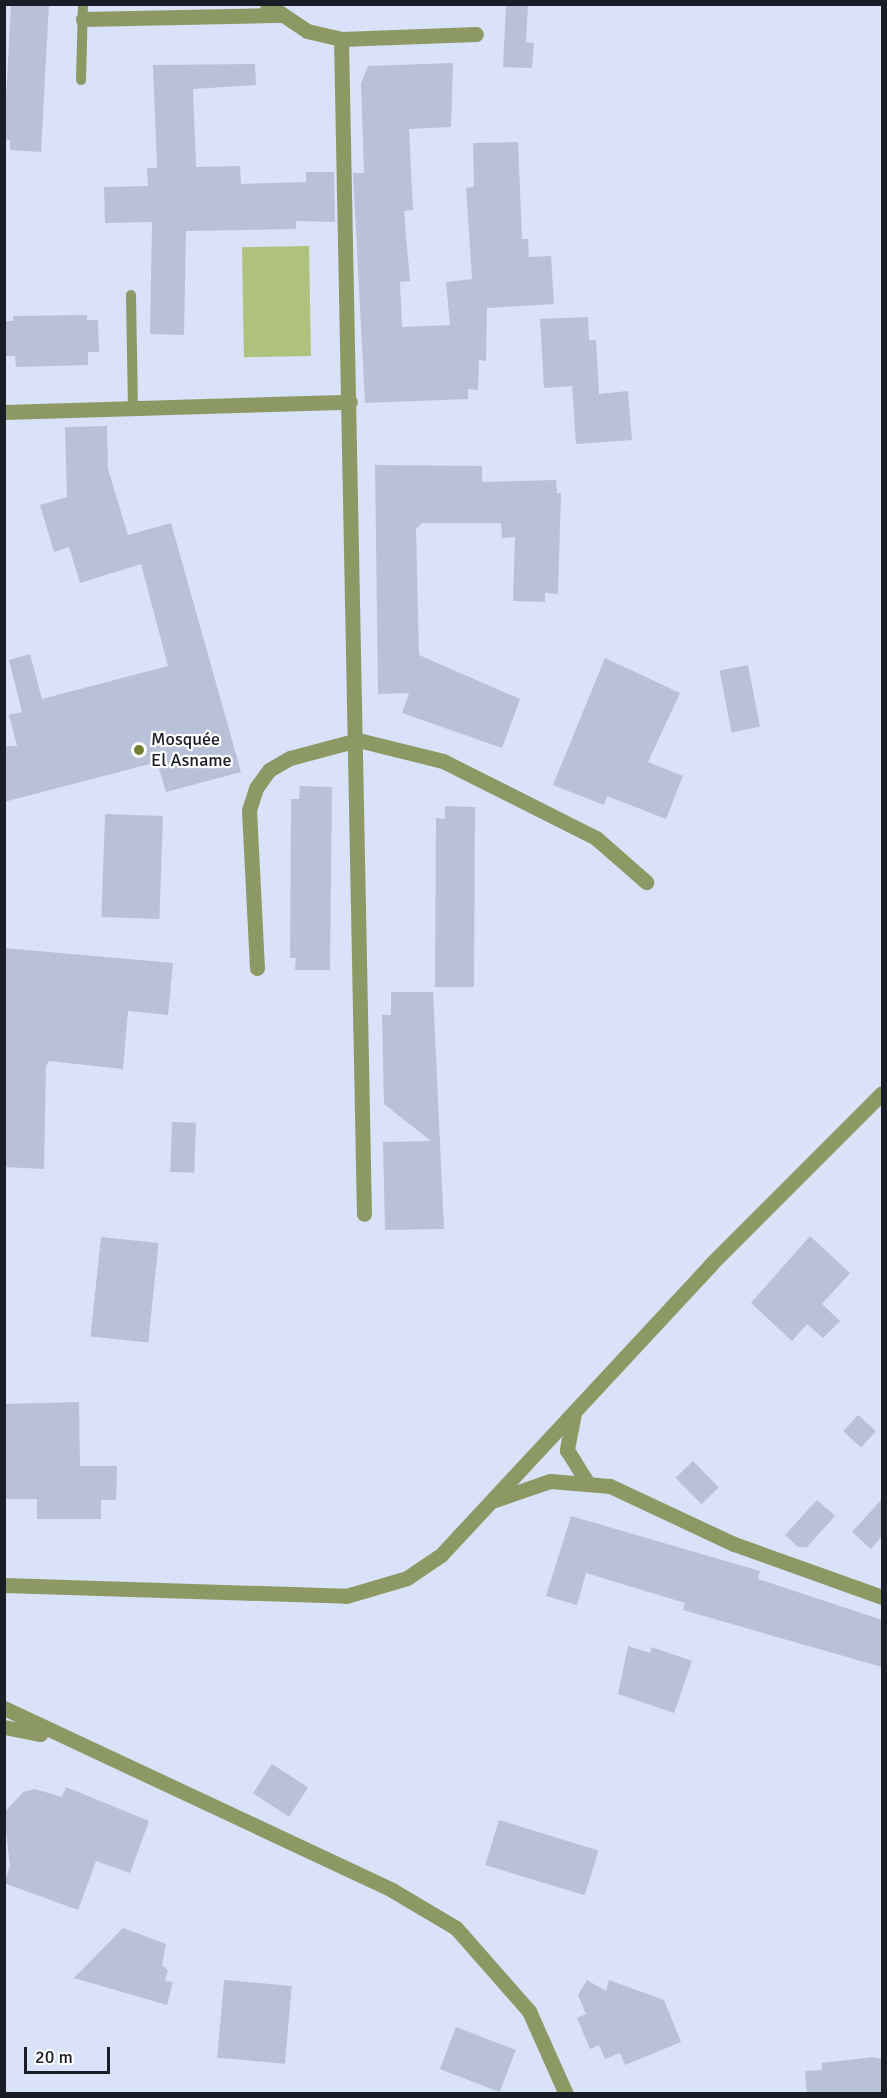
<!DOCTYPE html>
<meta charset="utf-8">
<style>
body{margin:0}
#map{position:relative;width:887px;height:2098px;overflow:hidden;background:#d9e2f8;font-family:Signika,sans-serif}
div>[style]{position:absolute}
.green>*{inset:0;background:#b0c07d;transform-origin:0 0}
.building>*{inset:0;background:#b8c1d7;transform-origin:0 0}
.service>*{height:10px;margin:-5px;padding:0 5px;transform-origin:5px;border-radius:5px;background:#8d9965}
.minor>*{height:15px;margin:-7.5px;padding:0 7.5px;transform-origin:7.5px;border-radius:7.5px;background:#8d9965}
.tertiary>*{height:15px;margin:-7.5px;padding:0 7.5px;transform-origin:7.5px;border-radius:7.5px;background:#8d9965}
.dots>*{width:16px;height:16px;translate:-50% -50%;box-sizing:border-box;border:3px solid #fff;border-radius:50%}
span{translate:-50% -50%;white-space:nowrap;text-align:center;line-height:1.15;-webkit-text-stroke:4.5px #fff;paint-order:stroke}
.poi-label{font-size:18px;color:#1a1d25}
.left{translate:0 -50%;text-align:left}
.frame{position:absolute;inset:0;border:6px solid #1a1d25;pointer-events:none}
.scale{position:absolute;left:24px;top:2047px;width:86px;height:27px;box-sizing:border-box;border:3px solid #1a1d25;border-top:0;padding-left:8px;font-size:18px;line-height:21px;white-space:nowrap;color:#1a1d25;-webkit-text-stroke:4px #fff;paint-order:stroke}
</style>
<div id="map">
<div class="green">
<i style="left:309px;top:246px;width:110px;height:67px;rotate:89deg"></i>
</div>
<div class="building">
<i style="clip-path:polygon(11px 4px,49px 4px,41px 152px,10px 150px,10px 140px,4px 139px)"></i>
<i style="clip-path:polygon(506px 4px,528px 4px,526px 42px,534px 43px,532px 68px,503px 67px)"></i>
<i style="clip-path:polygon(453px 63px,451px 127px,409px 129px,413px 210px,404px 211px,410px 281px,400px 282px,402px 327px,450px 325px,446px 282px,472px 279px,466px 188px,474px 187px,473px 143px,518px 142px,522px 239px,528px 239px,529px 257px,551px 256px,554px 304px,487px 308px,486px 361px,479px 360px,478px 390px,468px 389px,468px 399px,365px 403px,353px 173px,364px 173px,361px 83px,368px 66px)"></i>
<i style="clip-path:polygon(255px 64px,256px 85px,193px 89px,196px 167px,240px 166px,241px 184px,306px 182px,306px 172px,334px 172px,335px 222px,296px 221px,296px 229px,186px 231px,184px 335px,150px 334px,152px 222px,105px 223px,104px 187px,148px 186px,147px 168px,157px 168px,153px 65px)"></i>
<i style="clip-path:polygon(87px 315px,87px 320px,98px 320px,99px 352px,88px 352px,88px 365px,16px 367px,15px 356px,4px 356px,4px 321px,13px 321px,13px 316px)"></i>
<i style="clip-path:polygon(588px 317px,589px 340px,596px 340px,599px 394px,628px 391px,632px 440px,576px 444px,572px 386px,544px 388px,540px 319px)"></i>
<i style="clip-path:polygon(107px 426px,108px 469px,128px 535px,171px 523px,241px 772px,166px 792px,157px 762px,4px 802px,4px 746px,17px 746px,9px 715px,22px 712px,9px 660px,30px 654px,42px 699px,168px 666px,141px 564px,80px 583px,69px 547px,54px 552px,40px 505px,67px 497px,65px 427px)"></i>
<i style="clip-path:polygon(375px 465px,482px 466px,482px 482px,556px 480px,557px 493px,561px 493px,558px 594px,545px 593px,545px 602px,513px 601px,515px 537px,502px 538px,501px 523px,422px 523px,416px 529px,419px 655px,520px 699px,502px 748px,402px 713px,409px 693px,378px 694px)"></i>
<i style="clip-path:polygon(605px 658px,680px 693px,648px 762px,683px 776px,666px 819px,607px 796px,604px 805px,553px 785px)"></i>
<i style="left:748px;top:665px;width:63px;height:29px;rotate:79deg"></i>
<i style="clip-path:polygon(300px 786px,332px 787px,330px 970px,295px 970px,296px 958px,290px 958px,291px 799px,299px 799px)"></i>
<i style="clip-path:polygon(445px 806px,475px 807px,474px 987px,435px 987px,436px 818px,445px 819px)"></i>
<i style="left:105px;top:814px;width:58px;height:103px;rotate:2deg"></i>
<i style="clip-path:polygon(4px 948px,173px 963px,168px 1015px,128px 1011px,123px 1069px,49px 1061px,46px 1066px,44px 1169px,4px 1167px)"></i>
<i style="clip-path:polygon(391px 992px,433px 992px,444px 1229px,385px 1230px,383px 1142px,431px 1141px,384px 1104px,382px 1015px,391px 1015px)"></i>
<i style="left:172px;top:1122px;width:24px;height:50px;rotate:2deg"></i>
<i style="clip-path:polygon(810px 1236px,850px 1273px,822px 1304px,840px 1321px,823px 1338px,807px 1324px,792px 1341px,751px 1303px)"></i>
<i style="left:101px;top:1237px;width:58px;height:100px;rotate:6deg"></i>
<i style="clip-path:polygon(79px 1402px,80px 1466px,117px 1466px,116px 1500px,101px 1500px,101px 1519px,37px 1519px,37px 1499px,4px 1499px,4px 1404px)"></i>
<i style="left:858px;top:1415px;width:24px;height:22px;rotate:42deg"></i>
<i style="left:693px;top:1461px;width:37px;height:24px;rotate:46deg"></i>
<i style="clip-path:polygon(882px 1499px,882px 1536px,871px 1549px,852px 1532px)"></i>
<i style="clip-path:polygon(817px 1500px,835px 1516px,807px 1547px,798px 1547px,785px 1535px)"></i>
<i style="clip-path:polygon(571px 1516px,760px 1571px,758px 1579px,882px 1620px,882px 1667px,683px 1610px,685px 1603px,586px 1573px,577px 1605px,546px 1596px)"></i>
<i style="clip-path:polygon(628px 1646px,650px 1653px,652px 1647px,692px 1661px,674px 1713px,618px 1694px)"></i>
<i style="left:272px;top:1764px;width:43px;height:35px;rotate:33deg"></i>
<i style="clip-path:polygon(66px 1787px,149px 1821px,130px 1873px,96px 1861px,78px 1910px,4px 1883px,10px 1866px,4px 1813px,23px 1792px,35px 1789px,62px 1797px)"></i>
<i style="left:499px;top:1820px;width:104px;height:47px;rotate:17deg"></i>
<i style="clip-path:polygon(123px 1928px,166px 1944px,162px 1965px,168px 1970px,165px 1981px,173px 1982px,167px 2005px,74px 1978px)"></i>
<i style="left:224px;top:1980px;width:68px;height:78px;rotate:5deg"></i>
<i style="clip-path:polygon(587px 1980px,606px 1991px,609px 1980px,664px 2000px,681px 2042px,625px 2065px,620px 2053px,605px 2059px,599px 2045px,590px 2049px,577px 2018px,586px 2014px,578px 1995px)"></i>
<i style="left:456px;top:2027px;width:64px;height:45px;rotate:21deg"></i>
<i style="clip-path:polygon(873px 2057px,882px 2059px,882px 2094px,807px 2094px,805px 2071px,822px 2070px,822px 2063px)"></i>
</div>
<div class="service">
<i style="left:81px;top:80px;width:76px;rotate:-88.5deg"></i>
<i style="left:131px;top:295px;width:114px;rotate:89deg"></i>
</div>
<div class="minor">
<i style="left:267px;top:4px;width:48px;rotate:34deg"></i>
<i style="left:307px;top:31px;width:35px;rotate:13deg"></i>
<i style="left:341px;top:39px;width:135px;rotate:-2.1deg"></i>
<i style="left:83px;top:19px;width:199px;rotate:-1.2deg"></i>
<i style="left:341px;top:39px;width:1175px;rotate:88.88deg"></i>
<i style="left:4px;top:412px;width:346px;rotate:-1.7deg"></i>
<i style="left:257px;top:968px;width:158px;rotate:-92.9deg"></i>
<i style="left:249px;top:810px;width:23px;rotate:-72deg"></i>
<i style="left:256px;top:788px;width:22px;rotate:-54deg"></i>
<i style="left:269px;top:770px;width:24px;rotate:-30deg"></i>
<i style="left:290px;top:758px;width:70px;rotate:-14.8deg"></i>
<i style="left:358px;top:740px;width:88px;rotate:13.9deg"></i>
<i style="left:443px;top:761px;width:171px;rotate:26.7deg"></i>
<i style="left:596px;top:838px;width:67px;rotate:41.3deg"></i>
<i style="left:574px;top:1413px;width:38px;rotate:101deg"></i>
<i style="left:567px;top:1450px;width:36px;rotate:58deg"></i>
<i style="left:492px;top:1501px;width:61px;rotate:-19deg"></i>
<i style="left:550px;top:1481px;width:60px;rotate:4.8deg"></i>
<i style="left:610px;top:1486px;width:137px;rotate:25.1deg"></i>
<i style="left:734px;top:1544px;width:157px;rotate:19.7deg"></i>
</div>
<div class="tertiary">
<i style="left:4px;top:1585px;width:342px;rotate:1.8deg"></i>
<i style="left:346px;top:1596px;width:64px;rotate:-16.4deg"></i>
<i style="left:407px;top:1578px;width:41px;rotate:-34.1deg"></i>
<i style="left:441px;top:1555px;width:398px;rotate:-47.1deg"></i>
<i style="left:712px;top:1263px;width:240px;rotate:-45deg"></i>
<i style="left:4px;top:1708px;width:429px;rotate:25.1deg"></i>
<i style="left:392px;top:1890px;width:74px;rotate:30.7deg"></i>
<i style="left:456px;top:1928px;width:111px;rotate:48.7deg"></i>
<i style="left:529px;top:2011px;width:91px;rotate:66deg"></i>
<i style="left:4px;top:1727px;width:37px;rotate:11deg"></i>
</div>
<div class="dots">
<i style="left:139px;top:750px;background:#70802f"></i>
</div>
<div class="poi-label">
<span class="left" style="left:151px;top:750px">Mosquée<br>El Asname</span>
</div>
<div class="frame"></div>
<div class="scale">20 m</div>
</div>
